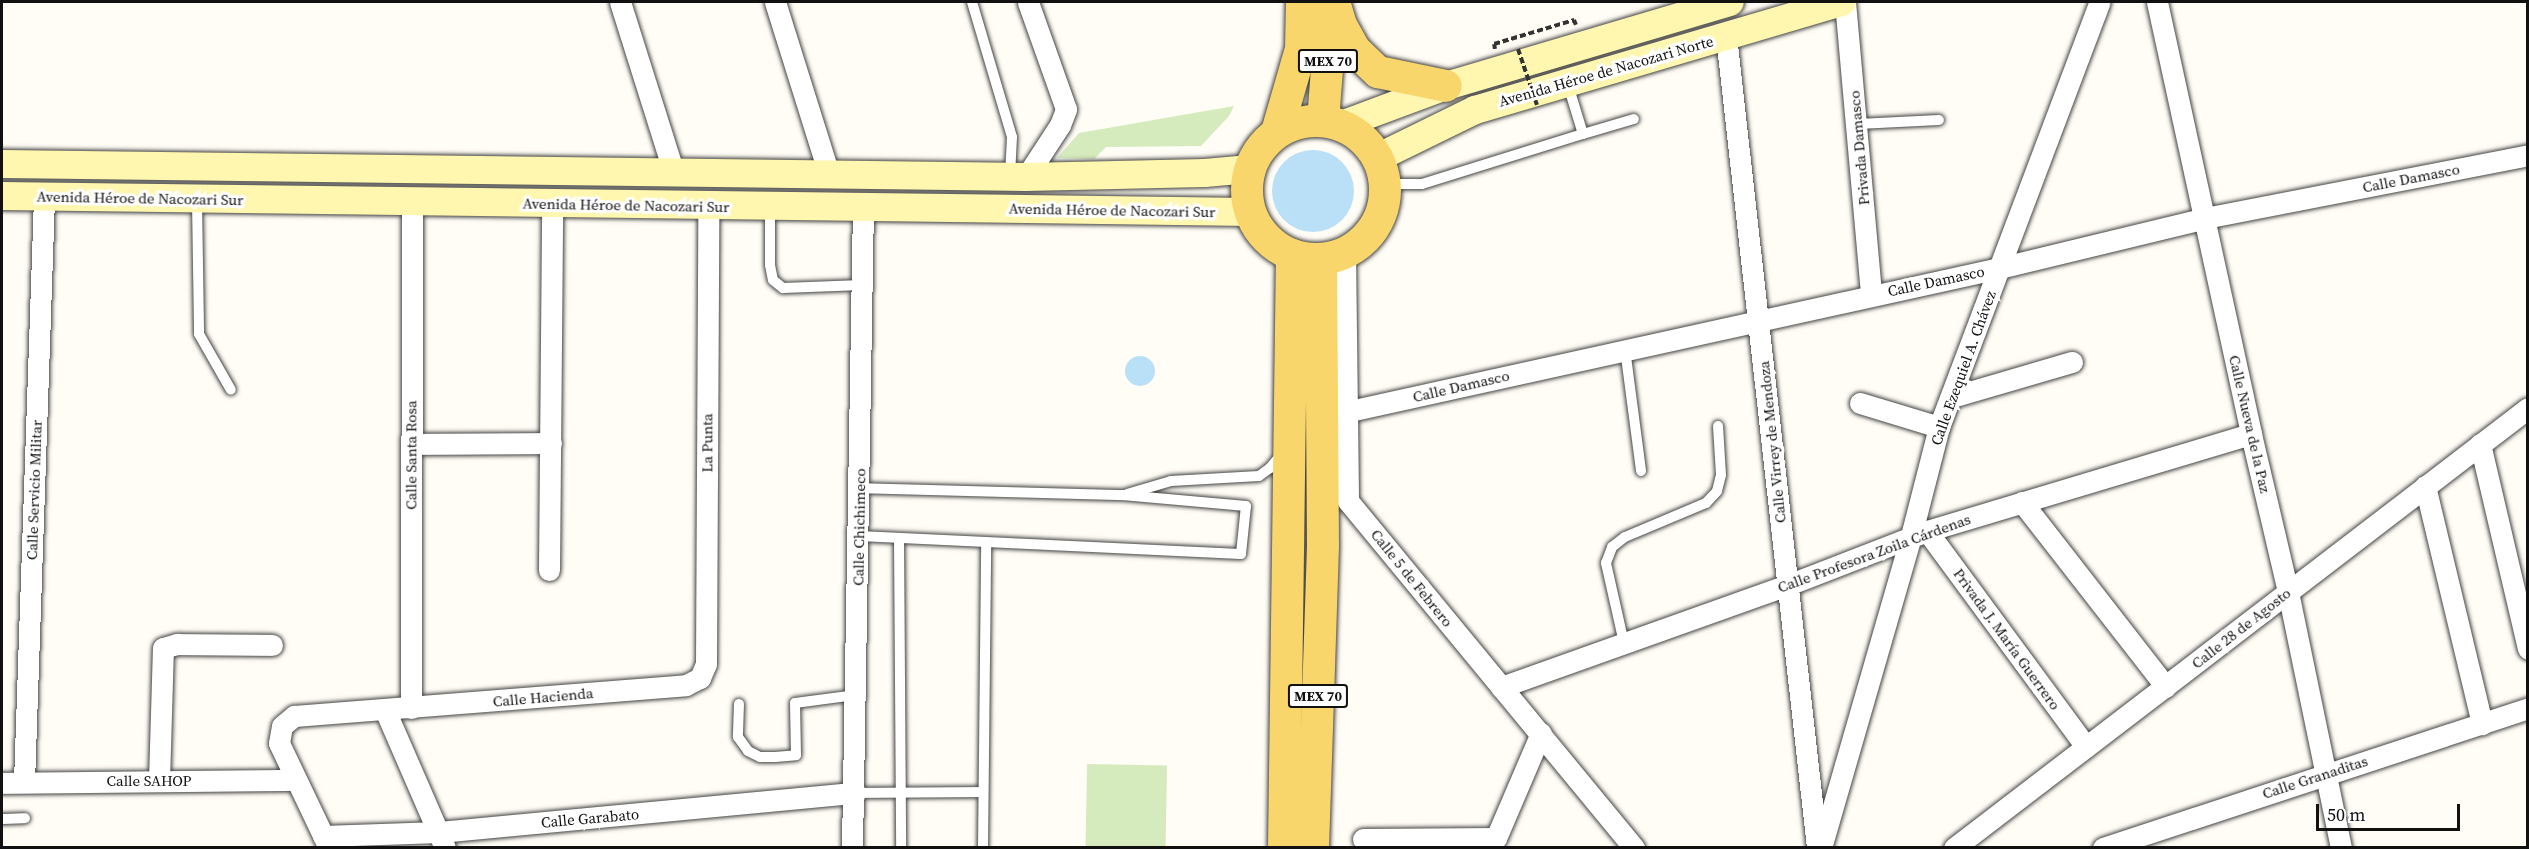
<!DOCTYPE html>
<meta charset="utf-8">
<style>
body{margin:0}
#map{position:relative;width:2529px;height:849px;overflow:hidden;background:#fffdf5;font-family:"Source Serif 4",serif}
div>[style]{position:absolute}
.green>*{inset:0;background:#d5ebbd;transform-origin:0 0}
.water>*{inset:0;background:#b9e0f7}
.round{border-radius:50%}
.path>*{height:4px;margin-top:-2px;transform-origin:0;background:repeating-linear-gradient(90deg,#333 0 6px,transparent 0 9px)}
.roads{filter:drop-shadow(0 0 2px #444) drop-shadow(0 0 2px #444)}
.lane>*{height:10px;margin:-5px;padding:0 5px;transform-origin:5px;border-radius:5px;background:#fff}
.street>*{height:21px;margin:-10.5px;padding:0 10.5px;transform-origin:10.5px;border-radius:10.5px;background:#fff}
.secondary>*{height:28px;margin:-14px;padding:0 14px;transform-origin:14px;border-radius:14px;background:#fff6b0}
.primary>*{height:32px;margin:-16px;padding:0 16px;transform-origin:16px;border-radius:16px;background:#f9d66b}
.primary>.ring{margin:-16px;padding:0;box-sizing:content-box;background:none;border:32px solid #f9d66b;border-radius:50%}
.path-bridge>*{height:4px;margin-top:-2px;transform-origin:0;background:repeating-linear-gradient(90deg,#333 0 6px,transparent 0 9px)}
span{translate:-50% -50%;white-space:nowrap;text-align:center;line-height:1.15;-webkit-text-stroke:6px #fff;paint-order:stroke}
.shield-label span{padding:2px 4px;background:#fff;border:2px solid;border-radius:4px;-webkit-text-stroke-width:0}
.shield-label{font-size:14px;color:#111;font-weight:700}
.street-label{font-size:15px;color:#111}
.frame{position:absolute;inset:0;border:3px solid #111;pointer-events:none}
.scale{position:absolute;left:2316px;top:804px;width:144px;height:27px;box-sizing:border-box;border:3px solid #111;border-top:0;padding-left:8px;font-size:18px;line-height:21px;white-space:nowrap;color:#111;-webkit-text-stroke:4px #fff;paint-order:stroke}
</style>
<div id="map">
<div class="green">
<i style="clip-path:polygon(1234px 106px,1229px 116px,1201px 146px,1106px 147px,1094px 159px,1057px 158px,1079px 133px)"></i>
<i style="left:1087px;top:764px;width:80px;height:83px;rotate:1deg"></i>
</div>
<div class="water">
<i class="round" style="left:1272px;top:150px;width:82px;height:82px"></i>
<i class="round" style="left:1125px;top:356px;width:30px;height:30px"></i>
</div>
<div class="path">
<i style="left:1495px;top:49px;width:5px;rotate:-101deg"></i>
<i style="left:1494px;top:44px;width:84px;rotate:-16.7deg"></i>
<i style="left:1574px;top:20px;width:5px;rotate:68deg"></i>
</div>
<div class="roads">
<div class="lane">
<i style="left:972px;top:2px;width:141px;rotate:73.5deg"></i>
<i style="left:1012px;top:137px;width:39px;rotate:93deg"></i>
<i style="left:1568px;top:85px;width:51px;rotate:73deg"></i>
<i style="left:1583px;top:134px;width:53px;rotate:-16.4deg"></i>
<i style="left:1858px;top:124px;width:81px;rotate:-2.8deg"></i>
<i style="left:1385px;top:184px;width:37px"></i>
<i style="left:1422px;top:184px;width:169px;rotate:-17.3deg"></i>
<i style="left:197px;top:201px;width:133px;rotate:89.1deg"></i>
<i style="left:199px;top:334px;width:64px;rotate:60.3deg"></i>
<i style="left:770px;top:207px;width:58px;rotate:90deg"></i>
<i style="left:770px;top:265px;width:15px;rotate:79deg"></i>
<i style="left:773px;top:280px;width:13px;rotate:39deg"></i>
<i style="left:783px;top:288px;width:79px;rotate:-2.2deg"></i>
<i style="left:1625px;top:349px;width:123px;rotate:82.5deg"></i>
<i style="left:1127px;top:494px;width:46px;rotate:-16.5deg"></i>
<i style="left:1171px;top:481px;width:88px;rotate:-3.3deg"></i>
<i style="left:1259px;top:476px;width:14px;rotate:-36deg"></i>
<i style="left:1270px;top:468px;width:17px;rotate:-50deg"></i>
<i style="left:859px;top:536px;width:382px;rotate:2.7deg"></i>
<i style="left:1241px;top:554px;width:48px;rotate:-84.1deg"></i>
<i style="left:1246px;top:506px;width:124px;rotate:-174.9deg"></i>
<i style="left:1122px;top:495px;width:263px;rotate:-178.5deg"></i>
<i style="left:899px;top:538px;width:310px;rotate:89.6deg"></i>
<i style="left:1624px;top:643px;width:82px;rotate:-102.7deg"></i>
<i style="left:1606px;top:563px;width:17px;rotate:-69deg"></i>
<i style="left:1612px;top:547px;width:16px;rotate:-38deg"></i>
<i style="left:1625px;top:537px;width:88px;rotate:-22.8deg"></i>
<i style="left:1706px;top:503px;width:16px;rotate:-47deg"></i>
<i style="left:1717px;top:491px;width:16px;rotate:-76deg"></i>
<i style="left:1721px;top:475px;width:49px;rotate:-93.5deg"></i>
<i style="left:739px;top:704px;width:33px;rotate:92deg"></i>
<i style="left:738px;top:737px;width:17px;rotate:54deg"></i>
<i style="left:748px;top:751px;width:13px;rotate:27deg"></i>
<i style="left:760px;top:757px;width:15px"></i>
<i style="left:775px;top:757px;width:21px;rotate:-5deg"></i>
<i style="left:796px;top:755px;width:52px;rotate:-91.1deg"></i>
<i style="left:795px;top:703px;width:62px;rotate:-7.5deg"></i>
<i style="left:855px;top:793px;width:128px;rotate:-0.4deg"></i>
<i style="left:2px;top:819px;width:23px;rotate:-2deg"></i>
<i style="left:983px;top:848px;width:306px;rotate:-89.4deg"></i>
</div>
<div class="street">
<i style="left:620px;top:2px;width:179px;rotate:72.5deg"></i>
<i style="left:775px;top:2px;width:180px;rotate:72.6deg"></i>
<i style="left:1845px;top:2px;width:294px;rotate:84.9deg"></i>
<i style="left:2157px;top:2px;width:442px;rotate:77.7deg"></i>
<i style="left:2251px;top:434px;width:162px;rotate:76.8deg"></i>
<i style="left:2288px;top:592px;width:261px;rotate:78.3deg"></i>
<i style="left:1726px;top:36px;width:816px;rotate:83.6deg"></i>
<i style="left:1026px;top:177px;width:62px;rotate:-56.8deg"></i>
<i style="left:1060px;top:125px;width:17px;rotate:-69deg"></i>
<i style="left:1066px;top:109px;width:114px;rotate:-109.6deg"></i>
<i style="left:1345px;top:252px;width:249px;rotate:89.3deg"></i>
<i style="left:1348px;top:501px;width:450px;rotate:50.5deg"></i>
<i style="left:1952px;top:397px;width:125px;rotate:-16.3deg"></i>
<i style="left:1860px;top:403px;width:83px;rotate:16.9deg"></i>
<i style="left:1345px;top:412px;width:670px;rotate:-12.42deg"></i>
<i style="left:1999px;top:268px;width:212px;rotate:-13.6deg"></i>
<i style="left:2205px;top:218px;width:329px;rotate:-11deg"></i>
<i style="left:411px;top:444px;width:140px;rotate:-0.4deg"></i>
<i style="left:2480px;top:444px;width:210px;rotate:76.8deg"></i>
<i style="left:2425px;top:486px;width:245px;rotate:76.5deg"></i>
<i style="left:2022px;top:502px;width:234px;rotate:52.1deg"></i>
<i style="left:1927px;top:531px;width:268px;rotate:53.6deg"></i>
<i style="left:549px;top:570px;width:366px;rotate:-89.5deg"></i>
<i style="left:1501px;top:687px;width:305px;rotate:-19.6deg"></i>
<i style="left:1788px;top:585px;width:149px;rotate:-21.2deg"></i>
<i style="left:1927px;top:531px;width:338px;rotate:-16.7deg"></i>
<i style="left:411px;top:708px;width:507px;rotate:-89.89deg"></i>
<i style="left:385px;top:710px;width:150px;rotate:66.5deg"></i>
<i style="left:159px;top:781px;width:133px;rotate:-88.3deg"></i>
<i style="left:163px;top:648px;width:15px;rotate:-16deg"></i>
<i style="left:177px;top:644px;width:95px;rotate:0.6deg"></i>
<i style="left:24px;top:782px;width:585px;rotate:-88.04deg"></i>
<i style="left:2px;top:783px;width:294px;rotate:-0.6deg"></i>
<i style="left:323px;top:836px;width:116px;rotate:-2deg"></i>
<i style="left:439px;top:832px;width:418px;rotate:-5.4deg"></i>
<i style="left:1363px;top:839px;width:133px;rotate:-0.4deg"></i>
<i style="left:1496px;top:838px;width:114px;rotate:-66.8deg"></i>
<i style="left:329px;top:848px;width:116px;rotate:-115.5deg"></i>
<i style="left:279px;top:743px;width:17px;rotate:-80deg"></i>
<i style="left:282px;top:726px;width:16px;rotate:-40deg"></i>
<i style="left:294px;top:716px;width:393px;rotate:-4.5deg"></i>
<i style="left:686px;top:685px;width:16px;rotate:-27deg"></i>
<i style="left:700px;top:678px;width:15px;rotate:-67deg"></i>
<i style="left:706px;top:664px;width:458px;rotate:-89.7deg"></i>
<i style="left:852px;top:848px;width:641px;rotate:-89.02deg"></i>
<i style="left:1821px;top:848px;width:325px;rotate:-73.9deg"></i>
<i style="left:1911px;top:536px;width:113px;rotate:-75.6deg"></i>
<i style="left:1939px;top:427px;width:454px;rotate:-69.3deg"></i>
<i style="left:1954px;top:848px;width:723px;rotate:-37.47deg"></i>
<i style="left:2103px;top:848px;width:447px;rotate:-18.2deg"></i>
</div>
<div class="secondary">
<i style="left:1341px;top:125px;width:112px;rotate:-20.4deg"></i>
<i style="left:1446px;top:86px;width:296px;rotate:-16.5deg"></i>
<i style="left:1377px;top:158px;width:109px;rotate:-26.1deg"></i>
<i style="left:1475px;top:110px;width:382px;rotate:-16.4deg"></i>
<i style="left:2px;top:164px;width:1024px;rotate:0.73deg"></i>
<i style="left:1026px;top:177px;width:179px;rotate:-1.3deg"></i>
<i style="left:1205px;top:173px;width:45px;rotate:-5.1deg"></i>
<i style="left:2px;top:196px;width:1248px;rotate:0.73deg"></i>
</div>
<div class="primary">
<i style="left:1334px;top:2px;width:24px;rotate:73deg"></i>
<i style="left:1341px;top:25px;width:29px;rotate:61deg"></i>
<i style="left:1355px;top:50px;width:32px;rotate:44deg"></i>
<i style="left:1378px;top:72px;width:69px;rotate:11.6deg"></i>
<i style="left:1323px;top:121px;width:116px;rotate:-85.6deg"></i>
<i class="ring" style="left:1247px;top:121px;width:106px;height:106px"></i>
<i style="left:1277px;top:132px;width:86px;rotate:-73.9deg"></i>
<i style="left:1301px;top:49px;width:47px;rotate:-88.8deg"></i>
<i style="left:1284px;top:848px;width:593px;rotate:-89.23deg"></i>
<i style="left:1313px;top:848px;width:303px;rotate:-88.1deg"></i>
<i style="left:1323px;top:545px;width:286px;rotate:-90.4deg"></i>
</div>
</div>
<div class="path-bridge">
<i style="left:1518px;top:49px;width:59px;rotate:71.3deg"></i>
</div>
<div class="shield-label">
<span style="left:1328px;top:61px">MEX 70</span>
<span style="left:1318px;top:696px">MEX 70</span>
</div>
<div class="street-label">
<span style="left:1606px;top:71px;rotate:-16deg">Avenida Héroe de Nacozari Norte</span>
<span style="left:1859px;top:148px;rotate:-95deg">Privada Damasco</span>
<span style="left:2411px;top:178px;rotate:-11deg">Calle Damasco</span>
<span style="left:140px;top:198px;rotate:1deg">Avenida Héroe de Nacozari Sur</span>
<span style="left:626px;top:205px;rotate:1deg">Avenida Héroe de Nacozari Sur</span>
<span style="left:1112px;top:210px;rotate:1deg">Avenida Héroe de Nacozari Sur</span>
<span style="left:1936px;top:281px;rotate:-12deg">Calle Damasco</span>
<span style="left:1963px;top:368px;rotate:-70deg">Calle Ezequiel A. Chávez</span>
<span style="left:1461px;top:386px;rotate:-13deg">Calle Damasco</span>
<span style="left:2250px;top:424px;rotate:77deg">Calle Nueva de la Paz</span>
<span style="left:1772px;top:442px;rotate:-96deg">Calle Virrey de Mendoza</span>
<span style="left:707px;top:443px;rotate:-90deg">La Punta</span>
<span style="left:411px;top:455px;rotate:-90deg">Calle Santa Rosa</span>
<span style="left:34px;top:490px;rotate:-88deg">Calle Servicio Militar</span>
<span style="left:859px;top:527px;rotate:-89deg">Calle Chichimeco</span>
<span style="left:1874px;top:553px;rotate:-20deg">Calle Profesora Zoila Cárdenas</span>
<span style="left:1412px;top:578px;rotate:51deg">Calle 5 de Febrero</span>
<span style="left:2241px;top:628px;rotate:-38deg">Calle 28 de Agosto</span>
<span style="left:2007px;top:639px;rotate:54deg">Privada J. María Guerrero</span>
<span style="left:543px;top:697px;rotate:-5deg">Calle Hacienda</span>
<span style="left:2315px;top:777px;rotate:-18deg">Calle Granaditas</span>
<span style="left:149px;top:781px">Calle SAHOP</span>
<span style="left:590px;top:818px;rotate:-5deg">Calle Garabato</span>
</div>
<div class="frame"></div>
<div class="scale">50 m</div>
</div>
